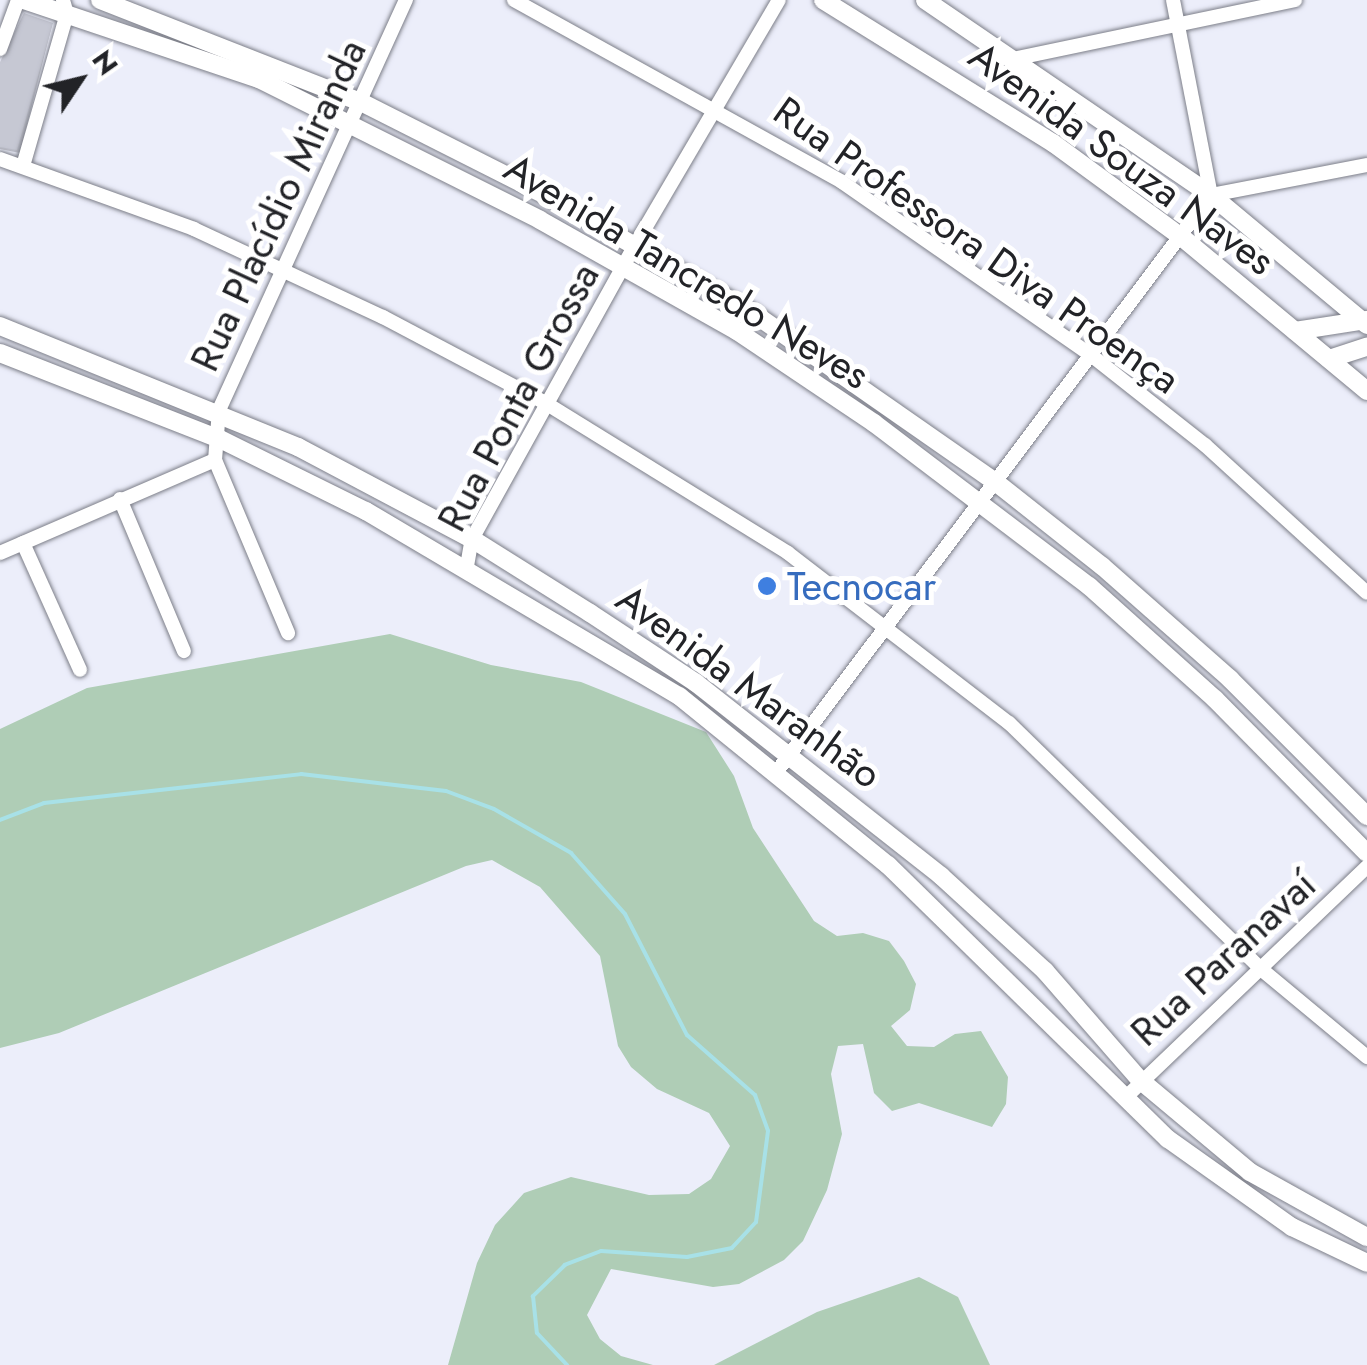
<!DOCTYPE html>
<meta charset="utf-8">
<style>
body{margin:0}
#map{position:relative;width:1367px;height:1365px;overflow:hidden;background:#eceefa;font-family:Jost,sans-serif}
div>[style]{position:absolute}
.green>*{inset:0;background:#afcdb6}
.shadow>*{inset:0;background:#0003}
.stream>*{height:4px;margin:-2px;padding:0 2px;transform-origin:2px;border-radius:2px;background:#a8e1e7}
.building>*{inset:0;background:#c6c8d3}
.roads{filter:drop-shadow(0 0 2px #7c7e88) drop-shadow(0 0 2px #7c7e88)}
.minor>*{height:14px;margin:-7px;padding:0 7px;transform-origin:7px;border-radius:7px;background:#fff}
.tertiary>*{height:18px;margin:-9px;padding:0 9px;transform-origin:9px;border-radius:9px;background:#fff}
.dots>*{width:28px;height:28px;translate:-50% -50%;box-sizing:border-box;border:5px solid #fff;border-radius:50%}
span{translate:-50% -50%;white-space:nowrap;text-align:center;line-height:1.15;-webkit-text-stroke:10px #fff;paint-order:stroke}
.street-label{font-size:40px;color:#222327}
.shop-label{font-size:40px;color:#366cbe}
.left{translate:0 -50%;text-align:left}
.north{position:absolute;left:30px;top:30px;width:100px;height:100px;-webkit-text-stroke:8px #fff;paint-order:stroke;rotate:55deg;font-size:28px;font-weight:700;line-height:40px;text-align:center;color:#222327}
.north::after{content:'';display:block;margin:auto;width:35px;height:45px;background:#222327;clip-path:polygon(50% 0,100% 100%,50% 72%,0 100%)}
</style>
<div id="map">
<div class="green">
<i style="clip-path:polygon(390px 634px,491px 665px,581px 682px,706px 732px,734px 776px,753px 828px,814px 921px,837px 936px,863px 933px,889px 941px,904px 961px,916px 984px,910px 1010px,891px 1026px,907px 1046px,934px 1047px,955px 1034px,981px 1031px,1008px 1077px,1006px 1104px,992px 1127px,919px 1103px,892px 1111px,874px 1093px,863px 1044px,838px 1046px,831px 1074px,842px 1134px,827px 1190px,803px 1241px,784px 1260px,739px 1284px,713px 1287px,611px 1269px,587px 1315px,600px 1339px,621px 1356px,653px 1365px,448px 1365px,477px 1263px,495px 1225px,524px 1193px,571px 1177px,649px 1195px,689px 1194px,711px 1179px,730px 1146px,709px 1113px,657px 1089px,631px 1067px,618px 1046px,600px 956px,540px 887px,492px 860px,466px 866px,59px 1033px,0 1048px,0 729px,87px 688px)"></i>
<i style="clip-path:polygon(919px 1277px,958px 1297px,990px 1365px,714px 1365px,817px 1312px)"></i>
</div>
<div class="shadow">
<i style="clip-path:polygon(52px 25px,20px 153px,0 149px,0 81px)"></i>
</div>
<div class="stream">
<i style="left:0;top:820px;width:47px;rotate:-21.1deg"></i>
<i style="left:44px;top:803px;width:259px;rotate:-6.4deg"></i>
<i style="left:301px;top:774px;width:146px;rotate:6.7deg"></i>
<i style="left:446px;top:791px;width:51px;rotate:20.6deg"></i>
<i style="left:494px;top:809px;width:89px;rotate:29.7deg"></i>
<i style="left:571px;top:853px;width:81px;rotate:48.5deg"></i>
<i style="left:625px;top:914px;width:136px;rotate:62.9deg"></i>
<i style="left:687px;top:1035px;width:91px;rotate:41.4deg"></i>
<i style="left:755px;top:1095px;width:38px;rotate:70deg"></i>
<i style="left:768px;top:1131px;width:92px;rotate:97.5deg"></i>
<i style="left:756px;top:1222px;width:35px;rotate:133deg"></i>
<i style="left:732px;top:1248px;width:46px;rotate:168.7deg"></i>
<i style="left:687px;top:1257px;width:86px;rotate:-176deg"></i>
<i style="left:601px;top:1251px;width:39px;rotate:159deg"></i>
<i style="left:565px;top:1265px;width:45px;rotate:135.9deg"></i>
<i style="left:533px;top:1296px;width:37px;rotate:84deg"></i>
<i style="left:537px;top:1333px;width:44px;rotate:46.8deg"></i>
</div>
<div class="building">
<i style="clip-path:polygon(24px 13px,53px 23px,17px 150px,0 147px,0 62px)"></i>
</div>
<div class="roads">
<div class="minor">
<i style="left:514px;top:0;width:375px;rotate:29deg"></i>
<i style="left:842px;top:182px;width:303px;rotate:34.8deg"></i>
<i style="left:1091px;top:355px;width:145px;rotate:38.3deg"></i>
<i style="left:1205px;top:445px;width:219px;rotate:42.4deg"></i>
<i style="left:1173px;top:0;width:199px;rotate:79deg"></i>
<i style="left:0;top:49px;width:52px;rotate:-69.8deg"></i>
<i style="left:1018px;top:58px;width:283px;rotate:-11.8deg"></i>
<i style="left:0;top:159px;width:206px;rotate:19.8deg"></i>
<i style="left:194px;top:229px;width:208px;rotate:25deg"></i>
<i style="left:383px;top:317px;width:186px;rotate:27.9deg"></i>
<i style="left:547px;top:404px;width:283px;rotate:31.7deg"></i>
<i style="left:788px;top:553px;width:279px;rotate:37.6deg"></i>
<i style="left:1009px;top:723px;width:352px;rotate:44.3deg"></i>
<i style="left:1261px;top:969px;width:138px;rotate:39.7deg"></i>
<i style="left:23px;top:166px;width:158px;rotate:-73.9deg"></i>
<i style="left:67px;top:14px;width:15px;rotate:-106deg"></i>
<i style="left:215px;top:460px;width:188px;rotate:67.1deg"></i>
<i style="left:120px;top:499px;width:165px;rotate:67.2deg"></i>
<i style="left:23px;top:543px;width:139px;rotate:65.8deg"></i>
<i style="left:0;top:553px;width:234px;rotate:-23.4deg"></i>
<i style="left:215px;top:460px;width:50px;rotate:-85.4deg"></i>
<i style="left:219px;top:410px;width:451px;rotate:-65.5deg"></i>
<i style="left:467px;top:566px;width:27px;rotate:-80deg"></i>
<i style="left:472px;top:539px;width:334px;rotate:-61deg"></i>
<i style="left:634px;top:247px;width:286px;rotate:-59.6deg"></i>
<i style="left:775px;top:774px;width:725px;rotate:-53.02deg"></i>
<i style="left:1211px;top:195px;width:159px;rotate:-10.9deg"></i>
<i style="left:1125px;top:1098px;width:335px;rotate:-43.7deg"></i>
</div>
<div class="tertiary">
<i style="left:24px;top:0;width:248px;rotate:18.6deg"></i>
<i style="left:259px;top:79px;width:314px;rotate:26.6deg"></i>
<i style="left:540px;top:220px;width:226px;rotate:29.4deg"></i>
<i style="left:737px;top:331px;width:165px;rotate:33.9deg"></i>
<i style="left:874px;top:423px;width:270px;rotate:37.2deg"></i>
<i style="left:1089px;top:586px;width:169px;rotate:41.9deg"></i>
<i style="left:1215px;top:699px;width:216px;rotate:45.4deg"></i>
<i style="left:100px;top:0;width:282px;rotate:21.4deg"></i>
<i style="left:363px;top:103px;width:206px;rotate:26.8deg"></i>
<i style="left:547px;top:196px;width:237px;rotate:29.6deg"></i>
<i style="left:753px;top:313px;width:299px;rotate:34.9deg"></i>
<i style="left:998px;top:484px;width:132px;rotate:38.3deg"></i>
<i style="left:1102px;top:566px;width:171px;rotate:41.4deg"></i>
<i style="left:1230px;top:679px;width:194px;rotate:45deg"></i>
<i style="left:823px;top:0;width:271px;rotate:31.9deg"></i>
<i style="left:1053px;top:143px;width:162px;rotate:36.2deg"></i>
<i style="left:1184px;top:239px;width:238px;rotate:39.7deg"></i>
<i style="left:925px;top:0;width:346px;rotate:34.3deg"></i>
<i style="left:1211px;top:195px;width:203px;rotate:39.8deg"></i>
<i style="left:0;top:326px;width:322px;rotate:22.1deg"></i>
<i style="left:298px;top:447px;width:197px;rotate:27.9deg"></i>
<i style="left:472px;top:539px;width:139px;rotate:32.1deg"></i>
<i style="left:590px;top:613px;width:127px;rotate:33.4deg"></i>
<i style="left:696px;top:683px;width:312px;rotate:38.2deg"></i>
<i style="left:941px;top:876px;width:141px;rotate:42.4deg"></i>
<i style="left:1045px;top:971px;width:145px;rotate:48.9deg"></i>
<i style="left:1140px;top:1080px;width:143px;rotate:39.9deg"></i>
<i style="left:1250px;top:1172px;width:134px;rotate:29.1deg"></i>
<i style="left:1295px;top:331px;width:73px;rotate:-8.7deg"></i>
<i style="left:0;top:353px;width:236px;rotate:21.4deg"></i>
<i style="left:220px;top:439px;width:163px;rotate:26.3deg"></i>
<i style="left:366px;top:511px;width:364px;rotate:30.6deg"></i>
<i style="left:679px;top:696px;width:269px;rotate:39deg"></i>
<i style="left:888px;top:865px;width:392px;rotate:44.4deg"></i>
<i style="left:1168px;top:1139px;width:152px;rotate:35.4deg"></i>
<i style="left:1292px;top:1227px;width:83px;rotate:25.6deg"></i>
<i style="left:1329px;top:359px;width:40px;rotate:-18deg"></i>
</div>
</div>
<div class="dots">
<i style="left:767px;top:586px;background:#3f7fe0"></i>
</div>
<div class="street-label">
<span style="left:1122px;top:158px;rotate:36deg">Avenida Souza Naves</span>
<span style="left:278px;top:205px;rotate:-65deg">Rua Placídio Miranda</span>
<span style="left:977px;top:245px;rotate:35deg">Rua Professora Diva Proença</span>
<span style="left:687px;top:271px;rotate:31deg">Avenida Tancredo Neves</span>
<span style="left:518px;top:397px;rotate:-62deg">Rua Ponta Grossa</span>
<span style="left:749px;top:686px;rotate:36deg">Avenida Maranhão</span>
<span style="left:1223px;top:958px;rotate:-43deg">Rua Paranavaí</span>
</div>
<div class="shop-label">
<span class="left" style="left:787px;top:586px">Tecnocar</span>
</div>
<div class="north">N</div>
</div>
